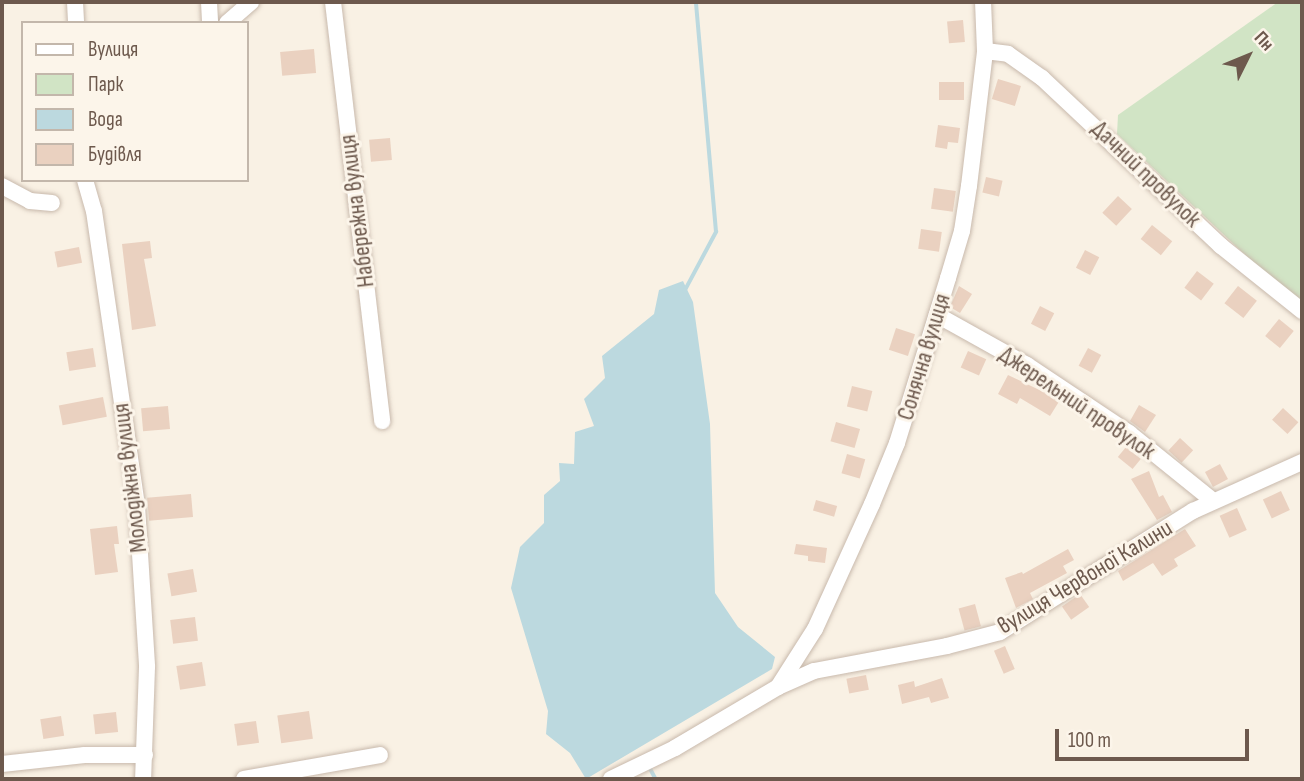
<!DOCTYPE html>
<meta charset="utf-8">
<style>
body{margin:0}
#map{position:relative;width:1304px;height:781px;overflow:hidden;background:#f9f1e4;font-family:"Sofia Sans Condensed",sans-serif}
div>[style]{position:absolute}
.green>*{inset:0;background:#d1e4c5}
.water>*{inset:0;background:#bcd9df}
.stream>*{height:3.5px;margin:-1.75px;padding:0 1.75px;transform-origin:1.75px;border-radius:1.75px;background:#bcd9df}
.building>*{inset:0;background:#ead1c0;transform-origin:0 0}
.roads{filter:drop-shadow(0 0 2px #c8b9ac) drop-shadow(0 0 2px #c8b9ac)}
.street>*{height:16px;margin:-8px;padding:0 8px;transform-origin:8px;border-radius:8px;background:#fff}
span{translate:-50% -50%;white-space:nowrap;text-align:center;line-height:1.15;-webkit-text-stroke:6px #fcf5ea;paint-order:stroke}
.street-label{font-size:24px;color:#6d594d}
.frame{position:absolute;inset:0;border:4px solid #6d594d;pointer-events:none}
.legend{position:absolute;left:21px;top:21px;width:228px;height:161px;box-sizing:border-box;background:#fcf5ea;border:2px solid #c3b7ab;margin:0;padding:9px 12px;list-style:none;font-size:21px;color:#6d594d}
.legend li{display:flex;align-items:center;gap:14px;height:35px}
.legend b{width:35px;border:2px solid #c3b7ab}
.north{position:absolute;left:1213px;top:21px;width:70px;height:70px;-webkit-text-stroke:5px #fcf5ea;paint-order:stroke;rotate:47deg;font-size:19px;font-weight:700;line-height:28px;text-align:center;color:#6d594d}
.north::after{content:'';display:block;margin:auto;width:24px;height:32px;background:#6d594d;clip-path:polygon(50% 0,100% 100%,50% 72%,0 100%)}
.scale{position:absolute;left:1055px;top:729px;width:194px;height:32px;box-sizing:border-box;border:4px solid #6d594d;border-top:0;padding-left:9px;font-size:21px;line-height:24px;white-space:nowrap;color:#6d594d;-webkit-text-stroke:5px #fcf5ea;paint-order:stroke}
</style>
<div id="map">
<div class="green">
<i style="clip-path:polygon(1278px 2px,1302px 2px,1302px 304px,1256px 265px,1117px 134px,1118px 115px)"></i>
</div>
<div class="water">
<i style="clip-path:polygon(683px 281px,693px 302px,710px 424px,715px 593px,738px 627px,775px 657px,772px 669px,586px 779px,570px 753px,546px 734px,548px 711px,511px 588px,520px 547px,544px 523px,544px 495px,560px 481px,559px 463px,574px 464px,575px 432px,594px 426px,584px 399px,605px 378px,602px 356px,654px 314px,659px 290px)"></i>
</div>
<div class="stream">
<i style="left:684px;top:292px;width:68px;rotate:-61.9deg"></i>
<i style="left:716px;top:232px;width:231px;rotate:-95deg"></i>
<i style="left:649px;top:766px;width:15px;rotate:62deg"></i>
</div>
<div class="building">
<i style="left:963px;top:20px;width:22px;height:16px;rotate:85deg"></i>
<i style="left:314px;top:49px;width:24px;height:34px;rotate:85deg"></i>
<i style="left:998px;top:79px;width:24px;height:21px;rotate:17deg"></i>
<i style="left:939px;top:82px;width:25px;height:18px"></i>
<i style="clip-path:polygon(938px 125px,960px 128px,958px 143px,948px 142px,947px 149px,935px 147px)"></i>
<i style="left:390px;top:138px;width:22px;height:21px;rotate:85deg"></i>
<i style="left:986px;top:177px;width:17px;height:16px;rotate:13deg"></i>
<i style="left:934px;top:188px;width:22px;height:21px;rotate:8deg"></i>
<i style="left:1118px;top:196px;width:19px;height:23px;rotate:43deg"></i>
<i style="left:1152px;top:225px;width:26px;height:18px;rotate:39deg"></i>
<i style="left:921px;top:229px;width:21px;height:20px;rotate:8deg"></i>
<i style="clip-path:polygon(150px 241px,152px 258px,144px 259px,156px 326px,132px 330px,122px 244px)"></i>
<i style="left:79px;top:247px;width:16px;height:25px;rotate:79deg"></i>
<i style="left:1085px;top:250px;width:16px;height:20px;rotate:27deg"></i>
<i style="left:1197px;top:271px;width:21px;height:21px;rotate:37deg"></i>
<i style="clip-path:polygon(959px 286px,972px 294px,960px 313px,950px 307px)"></i>
<i style="left:1238px;top:286px;width:24px;height:22px;rotate:38deg"></i>
<i style="left:1040px;top:306px;width:16px;height:20px;rotate:27deg"></i>
<i style="left:1279px;top:319px;width:19px;height:22px;rotate:39deg"></i>
<i style="left:896px;top:328px;width:20px;height:23px;rotate:18deg"></i>
<i style="left:93px;top:348px;width:19px;height:27px;rotate:81deg"></i>
<i style="left:1088px;top:348px;width:15px;height:20px;rotate:28deg"></i>
<i style="left:968px;top:351px;width:20px;height:18px;rotate:24deg"></i>
<i style="clip-path:polygon(1008px 375px,1060px 400px,1050px 416px,1020px 398px,1017px 404px,998px 394px)"></i>
<i style="left:852px;top:386px;width:21px;height:21px;rotate:14deg"></i>
<i style="left:103px;top:397px;width:20px;height:45px;rotate:79deg"></i>
<i style="clip-path:polygon(1139px 405px,1156px 415px,1145px 432px,1130px 421px)"></i>
<i style="left:168px;top:406px;width:23px;height:27px;rotate:85deg"></i>
<i style="left:1283px;top:408px;width:21px;height:16px;rotate:43deg"></i>
<i style="left:836px;top:422px;width:25px;height:20px;rotate:16deg"></i>
<i style="left:1180px;top:438px;width:18px;height:17px;rotate:43deg"></i>
<i style="left:1126px;top:447px;width:19px;height:13px;rotate:39deg"></i>
<i style="left:847px;top:454px;width:19px;height:20px;rotate:16deg"></i>
<i style="left:1220px;top:464px;width:17px;height:17px;rotate:62deg"></i>
<i style="clip-path:polygon(1149px 471px,1159px 497px,1163px 495px,1172px 512px,1157px 520px,1131px 479px)"></i>
<i style="left:1281px;top:491px;width:21px;height:20px;rotate:65deg"></i>
<i style="left:191px;top:494px;width:23px;height:44px;rotate:85deg"></i>
<i style="left:816px;top:500px;width:22px;height:11px;rotate:16deg"></i>
<i style="left:1237px;top:508px;width:24px;height:19px;rotate:66deg"></i>
<i style="clip-path:polygon(117px 526px,119px 544px,114px 544px,118px 572px,95px 575px,90px 529px)"></i>
<i style="clip-path:polygon(1185px 529px,1196px 546px,1174px 559px,1178px 566px,1162px 576px,1153px 563px,1123px 581px,1118px 571px)"></i>
<i style="clip-path:polygon(796px 544px,827px 548px,825px 563px,808px 561px,808px 556px,794px 554px)"></i>
<i style="clip-path:polygon(1068px 549px,1074px 560px,1063px 566px,1067px 573px,1030px 593px,1033px 599px,1016px 608px,1005px 578px,1022px 572px,1023px 574px)"></i>
<i style="left:193px;top:569px;width:23px;height:26px;rotate:80deg"></i>
<i style="left:1080px;top:594px;width:16px;height:22px;rotate:55deg"></i>
<i style="left:975px;top:604px;width:23px;height:17px;rotate:75deg"></i>
<i style="left:195px;top:617px;width:24px;height:25px;rotate:83deg"></i>
<i style="left:1005px;top:646px;width:25px;height:12px;rotate:67deg"></i>
<i style="left:202px;top:662px;width:24px;height:26px;rotate:81deg"></i>
<i style="left:866px;top:675px;width:15px;height:20px;rotate:79deg"></i>
<i style="clip-path:polygon(942px 678px,949px 698px,931px 703px,929px 697px,902px 704px,898px 685px,914px 681px,915px 687px)"></i>
<i style="left:309px;top:711px;width:28px;height:32px;rotate:82deg"></i>
<i style="left:116px;top:712px;width:20px;height:23px;rotate:84deg"></i>
<i style="left:61px;top:716px;width:20px;height:21px;rotate:81deg"></i>
<i style="left:256px;top:721px;width:22px;height:22px;rotate:82deg"></i>
</div>
<div class="roads">
<div class="street">
<i style="left:75px;top:2px;width:21px;rotate:87deg"></i>
<i style="left:209px;top:2px;width:21px;rotate:87deg"></i>
<i style="left:333px;top:2px;width:422px;rotate:83.3deg"></i>
<i style="left:227px;top:23px;width:32px;rotate:-41deg"></i>
<i style="left:985px;top:51px;width:23px;rotate:7deg"></i>
<i style="left:1008px;top:54px;width:42px;rotate:35.2deg"></i>
<i style="left:1042px;top:78px;width:245px;rotate:43.2deg"></i>
<i style="left:1221px;top:246px;width:104px;rotate:38.7deg"></i>
<i style="left:85px;top:180px;width:32px;rotate:74deg"></i>
<i style="left:94px;top:211px;width:298px;rotate:81.7deg"></i>
<i style="left:137px;top:506px;width:161px;rotate:86.4deg"></i>
<i style="left:147px;top:667px;width:112px;rotate:92deg"></i>
<i style="left:2px;top:186px;width:32px;rotate:28deg"></i>
<i style="left:30px;top:201px;width:22px;rotate:5deg"></i>
<i style="left:937px;top:315px;width:103px;rotate:29.1deg"></i>
<i style="left:1027px;top:365px;width:123px;rotate:33.7deg"></i>
<i style="left:1129px;top:433px;width:107px;rotate:38.9deg"></i>
<i style="left:778px;top:687px;width:69px;rotate:-57.5deg"></i>
<i style="left:815px;top:629px;width:137px;rotate:-65.5deg"></i>
<i style="left:872px;top:504px;width:66px;rotate:-67.7deg"></i>
<i style="left:897px;top:443px;width:173px;rotate:-72.8deg"></i>
<i style="left:948px;top:278px;width:49px;rotate:-73.4deg"></i>
<i style="left:962px;top:231px;width:46px;rotate:-81.2deg"></i>
<i style="left:969px;top:186px;width:136px;rotate:-83.2deg"></i>
<i style="left:985px;top:51px;width:49px;rotate:-92.3deg"></i>
<i style="left:2px;top:764px;width:83px;rotate:-6.2deg"></i>
<i style="left:85px;top:755px;width:60px"></i>
<i style="left:244px;top:779px;width:138px;rotate:-10deg"></i>
<i style="left:611px;top:779px;width:71px;rotate:-25.8deg"></i>
<i style="left:675px;top:748px;width:120px;rotate:-30.6deg"></i>
<i style="left:778px;top:687px;width:39px;rotate:-24deg"></i>
<i style="left:814px;top:671px;width:135px;rotate:-10.6deg"></i>
<i style="left:947px;top:646px;width:55px;rotate:-14.8deg"></i>
<i style="left:1000px;top:632px;width:228px;rotate:-32.1deg"></i>
<i style="left:1193px;top:511px;width:120px;rotate:-24.2deg"></i>
</div>
</div>
<div class="street-label">
<span style="left:1146px;top:174px;rotate:44deg">Дачний провулок</span>
<span style="left:357px;top:211px;rotate:-97deg">Набережна вулиця</span>
<span style="left:924px;top:357px;rotate:-73deg">Сонячна вулиця</span>
<span style="left:1077px;top:403px;rotate:34deg">Джерельний провулок</span>
<span style="left:130px;top:478px;rotate:-97deg">Молодіжна вулиця</span>
<span style="left:1085px;top:577px;rotate:-31deg">вулиця Червоної Калини</span>
</div>
<div class="frame"></div>
<ul class="legend">
<li><b style="height:9px;background:#fff"></b>Вулиця</li>
<li><b style="height:19px;background:#d1e4c5"></b>Парк</li>
<li><b style="height:19px;background:#bcd9df"></b>Вода</li>
<li><b style="height:19px;background:#ead1c0"></b>Будівля</li>
</ul>
<div class="north">Пн</div>
<div class="scale">100 m</div>
</div>
